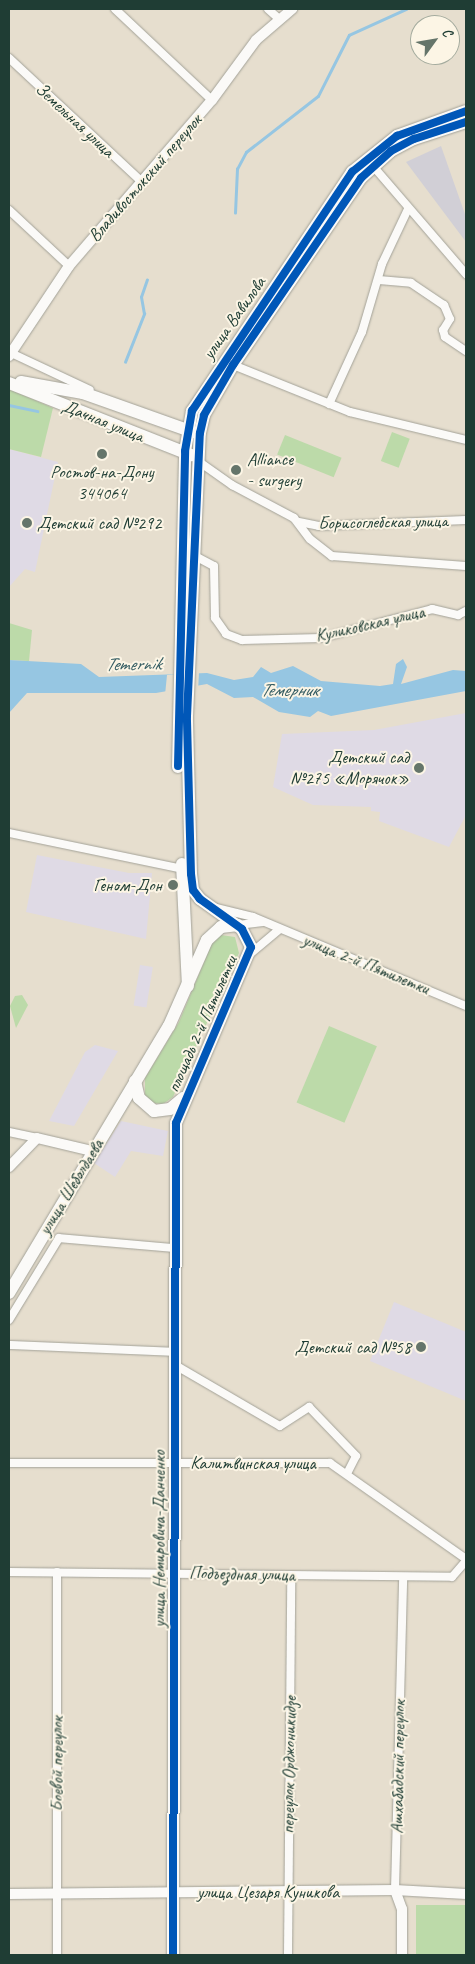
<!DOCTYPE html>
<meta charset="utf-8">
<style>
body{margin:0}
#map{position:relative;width:475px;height:1964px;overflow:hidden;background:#e6dece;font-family:Caveat,sans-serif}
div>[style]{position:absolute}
.built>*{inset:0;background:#dfdae5;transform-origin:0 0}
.industrial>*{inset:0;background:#d1cfd6}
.green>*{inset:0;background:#bcdaa9;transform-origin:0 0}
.water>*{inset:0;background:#96c6e2}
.pier>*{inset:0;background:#e6dece}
.stream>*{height:2.5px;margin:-1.25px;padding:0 1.25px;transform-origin:1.25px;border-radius:1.25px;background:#96c6e2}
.roads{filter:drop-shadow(0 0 1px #a3a298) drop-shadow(0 0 1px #a3a298)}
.minor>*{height:8px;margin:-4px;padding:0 4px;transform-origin:4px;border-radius:4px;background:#fbfaf8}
.tertiary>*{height:10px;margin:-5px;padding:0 5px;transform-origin:5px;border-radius:5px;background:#fbfaf8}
.primary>*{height:12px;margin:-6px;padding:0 6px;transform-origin:6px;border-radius:6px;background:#fbfaf8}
.cycleway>*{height:8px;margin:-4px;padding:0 4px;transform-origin:4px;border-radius:4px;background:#0057b8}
.dots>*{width:14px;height:14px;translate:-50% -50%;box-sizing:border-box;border:2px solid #fcf5e5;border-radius:50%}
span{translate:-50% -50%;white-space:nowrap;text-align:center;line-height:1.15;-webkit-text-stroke:4px #fcf5e5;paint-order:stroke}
.street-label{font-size:18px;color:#1f3d34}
.poi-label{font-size:18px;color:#1f3d34}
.left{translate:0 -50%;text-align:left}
.right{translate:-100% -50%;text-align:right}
.water-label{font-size:19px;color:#345c62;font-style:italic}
.frame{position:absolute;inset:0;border:10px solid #1f3d34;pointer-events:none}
.north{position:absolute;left:410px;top:15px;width:50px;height:50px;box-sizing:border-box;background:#fcf5e5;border:1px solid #a4ab9e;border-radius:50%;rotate:58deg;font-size:14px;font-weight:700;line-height:20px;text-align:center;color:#1f3d34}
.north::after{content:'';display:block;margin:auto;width:18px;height:22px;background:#65756a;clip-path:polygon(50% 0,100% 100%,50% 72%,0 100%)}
</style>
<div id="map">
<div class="built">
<i style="clip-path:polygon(9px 449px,58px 462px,35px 572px,25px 569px,9px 587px)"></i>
<i style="clip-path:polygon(466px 713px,466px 815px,449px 847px,379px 821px,380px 812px,371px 811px,371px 807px,313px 805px,273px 787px,282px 734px,374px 730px)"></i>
<i style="clip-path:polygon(37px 855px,129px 873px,152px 873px,146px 939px,26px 912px)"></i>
<i style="left:140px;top:965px;width:13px;height:41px;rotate:9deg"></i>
<i style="clip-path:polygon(95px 1045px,118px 1051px,74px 1126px,49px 1121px,85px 1052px)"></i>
<i style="clip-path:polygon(121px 1121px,168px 1131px,163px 1156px,131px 1151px,115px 1177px,94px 1163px)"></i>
<i style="clip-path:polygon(394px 1302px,466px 1332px,466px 1401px,370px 1361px)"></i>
</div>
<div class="industrial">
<i style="clip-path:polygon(441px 146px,466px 217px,466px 242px,406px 162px)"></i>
</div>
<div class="green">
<i style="clip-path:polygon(9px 389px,53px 408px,41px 457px,9px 449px)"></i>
<i style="left:392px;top:432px;width:19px;height:31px;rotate:21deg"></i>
<i style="left:285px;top:435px;width:61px;height:21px;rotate:22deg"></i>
<i style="clip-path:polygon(9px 623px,32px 630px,29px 661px,9px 660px)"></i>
<i style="clip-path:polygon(221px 935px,235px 937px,239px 953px,173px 1097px,163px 1104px,152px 1103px,145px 1096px,145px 1078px,179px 1022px,212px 943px)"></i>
<i style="clip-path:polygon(22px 995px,28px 1005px,16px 1028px,10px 1006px,15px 996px)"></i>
<i style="left:329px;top:1026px;width:52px;height:83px;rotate:23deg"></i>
<i style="left:416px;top:1905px;width:50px;height:50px"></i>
</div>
<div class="water">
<i style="clip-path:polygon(403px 659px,407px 667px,401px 684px,453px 670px,466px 671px,466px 691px,331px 716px,318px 711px,310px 717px,279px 712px,253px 697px,234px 698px,207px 684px,156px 693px,27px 693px,9px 713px,9px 660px,81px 664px,99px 677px,207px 673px,234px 680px,253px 677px,261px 667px,271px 673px,293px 666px,321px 681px,380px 686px,393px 684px,396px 664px)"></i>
</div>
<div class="pier">
<i style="clip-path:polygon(199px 672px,198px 691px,165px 695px,167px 675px)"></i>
</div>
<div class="stream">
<i style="left:235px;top:213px;width:44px;rotate:-87.4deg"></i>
<i style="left:237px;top:169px;width:19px;rotate:-62deg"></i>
<i style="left:246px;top:152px;width:91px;rotate:-37.9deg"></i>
<i style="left:318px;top:96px;width:68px;rotate:-63.1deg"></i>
<i style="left:349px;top:35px;width:63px;rotate:-24.5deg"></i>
<i style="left:125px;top:362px;width:52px;rotate:-68.4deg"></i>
<i style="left:144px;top:314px;width:17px;rotate:-100deg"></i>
<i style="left:141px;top:297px;width:18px;rotate:-71deg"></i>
<i style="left:9px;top:405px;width:29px;rotate:12deg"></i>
</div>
<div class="roads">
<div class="minor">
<i style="left:115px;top:9px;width:133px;rotate:43.2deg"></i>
<i style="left:268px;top:9px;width:15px;rotate:42deg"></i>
<i style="left:9px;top:58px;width:180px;rotate:43deg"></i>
<i style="left:373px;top:166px;width:143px;rotate:49.3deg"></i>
<i style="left:9px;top:210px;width:82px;rotate:43deg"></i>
<i style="left:379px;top:280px;width:32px;rotate:5deg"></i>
<i style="left:411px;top:283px;width:40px;rotate:34deg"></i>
<i style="left:444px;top:305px;width:15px;rotate:67deg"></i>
<i style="left:450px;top:319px;width:13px;rotate:122deg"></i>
<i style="left:443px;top:330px;width:7px;rotate:74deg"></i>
<i style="left:445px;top:337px;width:25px;rotate:34deg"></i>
<i style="left:9px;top:352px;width:89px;rotate:25.1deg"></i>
<i style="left:233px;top:365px;width:126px;rotate:21.9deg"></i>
<i style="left:350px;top:412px;width:119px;rotate:13.6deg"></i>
<i style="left:329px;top:404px;width:79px;rotate:-65.4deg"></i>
<i style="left:362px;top:332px;width:71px;rotate:-73.6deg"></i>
<i style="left:382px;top:264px;width:61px;rotate:-64.7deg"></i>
<i style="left:198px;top:461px;width:42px;rotate:35.2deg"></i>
<i style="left:232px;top:485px;width:70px;rotate:28deg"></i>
<i style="left:294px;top:518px;width:26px;rotate:53deg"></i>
<i style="left:310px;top:539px;width:28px;rotate:38deg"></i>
<i style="left:332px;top:556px;width:134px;rotate:4.3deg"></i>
<i style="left:299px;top:522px;width:20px;rotate:11deg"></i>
<i style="left:319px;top:526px;width:147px;rotate:-2.3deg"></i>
<i style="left:195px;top:556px;width:21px;rotate:28deg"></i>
<i style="left:214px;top:566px;width:52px;rotate:88.9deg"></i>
<i style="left:215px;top:618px;width:19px;rotate:55deg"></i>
<i style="left:226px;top:634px;width:17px;rotate:21deg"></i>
<i style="left:242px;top:640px;width:79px;rotate:-1.5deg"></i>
<i style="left:321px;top:638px;width:115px;rotate:-14.6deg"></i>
<i style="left:432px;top:609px;width:27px;rotate:13deg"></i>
<i style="left:458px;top:615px;width:9px;rotate:-27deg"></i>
<i style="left:9px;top:833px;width:178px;rotate:11.7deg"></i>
<i style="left:212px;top:907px;width:42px;rotate:13.7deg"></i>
<i style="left:253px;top:917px;width:231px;rotate:22.7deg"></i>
<i style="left:238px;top:925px;width:25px;rotate:-7deg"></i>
<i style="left:250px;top:954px;width:39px;rotate:-40deg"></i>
<i style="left:9px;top:1132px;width:29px;rotate:12deg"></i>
<i style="left:9px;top:1320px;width:96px;rotate:-58.6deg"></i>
<i style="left:59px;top:1238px;width:115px;rotate:5deg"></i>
<i style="left:9px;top:1345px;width:165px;rotate:2.4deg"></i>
<i style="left:175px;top:1365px;width:121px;rotate:30.2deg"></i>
<i style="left:280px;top:1426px;width:35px;rotate:-33deg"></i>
<i style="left:309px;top:1407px;width:68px;rotate:46.2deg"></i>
<i style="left:356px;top:1456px;width:18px;rotate:117deg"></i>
<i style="left:9px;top:1463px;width:321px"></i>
<i style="left:330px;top:1463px;width:166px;rotate:35.2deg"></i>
<i style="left:9px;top:1572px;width:443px;rotate:0.6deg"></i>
<i style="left:452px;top:1577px;width:21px;rotate:-49deg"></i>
<i style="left:395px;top:1890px;width:313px;rotate:-88.5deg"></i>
<i style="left:57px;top:1955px;width:383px;rotate:-90deg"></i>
<i style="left:288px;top:1955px;width:380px;rotate:-89.5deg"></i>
</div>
<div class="tertiary">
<i style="left:9px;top:356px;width:108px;rotate:-56.3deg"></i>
<i style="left:69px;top:266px;width:219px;rotate:-49.3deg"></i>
<i style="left:212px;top:100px;width:74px;rotate:-53.7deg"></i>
<i style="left:256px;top:40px;width:48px;rotate:-40.7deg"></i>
<i style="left:9px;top:1167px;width:40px;rotate:-46deg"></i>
<i style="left:37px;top:1138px;width:57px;rotate:13.3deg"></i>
<i style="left:395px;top:1890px;width:20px;rotate:70deg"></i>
<i style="left:402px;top:1909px;width:46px;rotate:90deg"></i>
<i style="left:9px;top:1894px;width:386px;rotate:-0.6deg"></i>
<i style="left:395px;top:1890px;width:71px;rotate:3.2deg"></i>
</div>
<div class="primary">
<i style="left:21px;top:382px;width:63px;rotate:10.1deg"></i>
<i style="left:83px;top:393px;width:117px;rotate:19.5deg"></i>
<i style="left:9px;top:383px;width:196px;rotate:21.6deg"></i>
<i style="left:178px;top:767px;width:316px;rotate:-88.7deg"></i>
<i style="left:185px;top:451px;width:41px;rotate:-80.1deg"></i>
<i style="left:192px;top:411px;width:288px;rotate:-56.2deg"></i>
<i style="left:352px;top:172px;width:58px;rotate:-38.7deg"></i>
<i style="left:397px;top:136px;width:73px;rotate:-19.9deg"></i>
<i style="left:182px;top:864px;width:122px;rotate:87.2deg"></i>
<i style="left:135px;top:1081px;width:17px;rotate:77deg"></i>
<i style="left:139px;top:1098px;width:20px;rotate:41deg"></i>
<i style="left:154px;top:1111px;width:16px;rotate:-7deg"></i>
<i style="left:170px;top:1109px;width:17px;rotate:-40deg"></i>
<i style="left:9px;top:1293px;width:311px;rotate:-59.1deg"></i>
<i style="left:169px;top:1026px;width:94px;rotate:-66.2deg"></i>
<i style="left:207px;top:940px;width:19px;rotate:-43deg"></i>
<i style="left:221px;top:927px;width:17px;rotate:-7deg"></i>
<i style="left:173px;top:1955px;width:832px;rotate:-89.79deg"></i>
<i style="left:176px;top:1123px;width:191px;rotate:-66.9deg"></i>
<i style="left:251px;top:947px;width:20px;rotate:-117deg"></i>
<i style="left:242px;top:929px;width:52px;rotate:-144.5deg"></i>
<i style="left:200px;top:899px;width:11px;rotate:-128deg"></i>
<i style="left:193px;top:890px;width:16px;rotate:-97deg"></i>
<i style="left:191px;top:874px;width:158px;rotate:-91.5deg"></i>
<i style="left:187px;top:716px;width:283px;rotate:-87.4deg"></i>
<i style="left:200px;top:433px;width:18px;rotate:-77deg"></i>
<i style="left:204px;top:415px;width:58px;rotate:-59.9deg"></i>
<i style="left:233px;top:365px;width:227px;rotate:-55.6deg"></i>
<i style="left:361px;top:178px;width:40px;rotate:-42deg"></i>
<i style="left:391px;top:151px;width:26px;rotate:-28deg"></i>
<i style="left:414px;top:139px;width:55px;rotate:-18.1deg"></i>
</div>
</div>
<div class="cycleway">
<i style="left:178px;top:766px;width:315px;rotate:-88.7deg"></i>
<i style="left:185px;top:451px;width:41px;rotate:-80.1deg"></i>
<i style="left:192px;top:411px;width:288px;rotate:-56.2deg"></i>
<i style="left:352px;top:172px;width:58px;rotate:-38.7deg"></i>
<i style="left:397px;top:136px;width:73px;rotate:-19.9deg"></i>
<i style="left:173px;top:1955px;width:832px;rotate:-89.79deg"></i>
<i style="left:176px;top:1123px;width:191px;rotate:-66.9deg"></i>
<i style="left:251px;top:947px;width:20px;rotate:-117deg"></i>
<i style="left:242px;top:929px;width:52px;rotate:-144.5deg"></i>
<i style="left:200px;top:899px;width:11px;rotate:-128deg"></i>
<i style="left:193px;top:890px;width:16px;rotate:-97deg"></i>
<i style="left:191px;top:874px;width:158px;rotate:-91.5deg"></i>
<i style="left:187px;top:716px;width:283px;rotate:-87.4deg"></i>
<i style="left:200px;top:433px;width:18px;rotate:-77deg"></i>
<i style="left:204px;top:415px;width:58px;rotate:-59.9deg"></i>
<i style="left:233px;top:365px;width:227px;rotate:-55.6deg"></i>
<i style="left:361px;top:178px;width:40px;rotate:-42deg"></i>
<i style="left:391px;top:151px;width:26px;rotate:-28deg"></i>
<i style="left:414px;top:139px;width:55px;rotate:-18.1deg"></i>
</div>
<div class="dots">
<i style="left:102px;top:454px;background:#65756a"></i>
<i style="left:236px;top:470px;background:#65756a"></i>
<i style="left:27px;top:523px;background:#65756a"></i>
<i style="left:419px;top:768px;background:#65756a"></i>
<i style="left:173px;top:885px;background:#65756a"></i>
<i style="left:421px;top:1347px;background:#65756a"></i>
</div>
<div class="street-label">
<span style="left:75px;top:120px;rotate:43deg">Земельная улица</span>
<span style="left:145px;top:178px;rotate:-49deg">Владивостокский переулок</span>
<span style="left:234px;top:318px;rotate:-55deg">улица Вавилова</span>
<span style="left:103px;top:421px;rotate:22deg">Дачная улица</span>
<span style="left:383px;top:522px;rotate:-1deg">Борисоглебская улица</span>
<span style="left:370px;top:624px;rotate:-13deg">Куликовская улица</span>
<span style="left:366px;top:964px;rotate:22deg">улица 2-й Пятилетки</span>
<span style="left:202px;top:1024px;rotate:-66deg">площадь 2-й Пятилетки</span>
<span style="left:71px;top:1187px;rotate:-59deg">улица Шеболдаева</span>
<span style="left:253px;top:1463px">Калитвинская улица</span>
<span style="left:159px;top:1539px;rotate:-90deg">улица Немировича-Данченко</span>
<span style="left:242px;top:1574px;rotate:1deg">Подъездная улица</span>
<span style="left:57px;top:1764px;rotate:-90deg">Боевой переулок</span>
<span style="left:289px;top:1765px;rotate:-89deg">переулок Орджоникидзе</span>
<span style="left:398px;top:1767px;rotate:-89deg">Ашхабадский переулок</span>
<span style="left:268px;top:1892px">улица Цезаря Куникова</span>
</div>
<div class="poi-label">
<span class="left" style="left:247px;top:470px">Alliance<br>- surgery</span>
<span style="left:102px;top:483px">Ростов-на-Дону<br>344064</span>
<span class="left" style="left:37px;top:523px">Детский сад №292</span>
<span class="right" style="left:409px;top:768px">Детский сад<br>№275 «Морячок»</span>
<span class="right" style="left:162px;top:885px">Геном-Дон</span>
<span class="right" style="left:411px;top:1347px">Детский сад №58</span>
</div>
<div class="water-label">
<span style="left:133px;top:665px;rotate:-1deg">Temernik</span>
<span style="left:289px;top:691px">Темерник</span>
</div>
<div class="frame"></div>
<div class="north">С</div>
</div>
